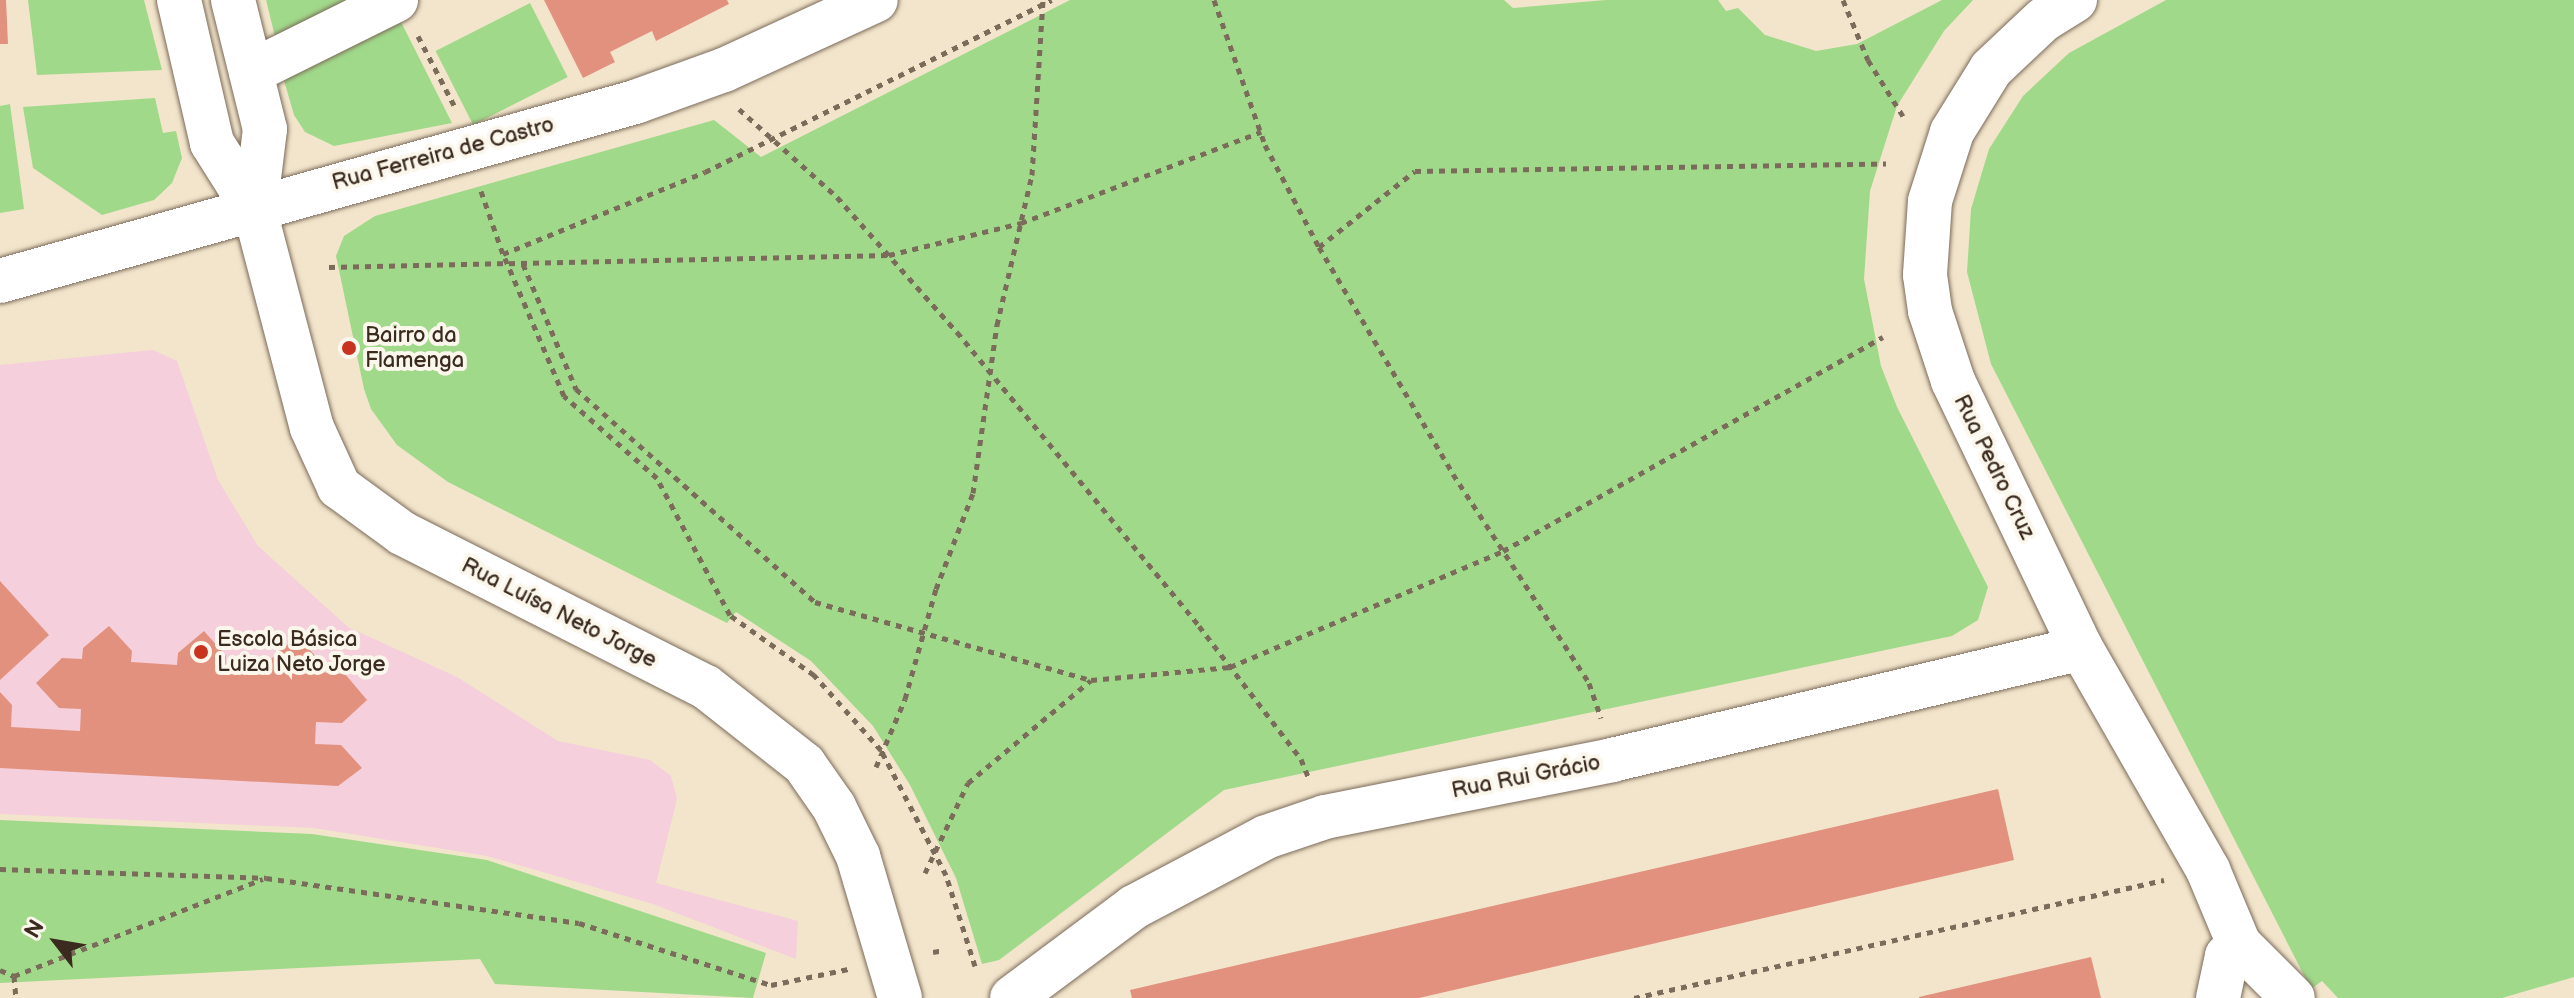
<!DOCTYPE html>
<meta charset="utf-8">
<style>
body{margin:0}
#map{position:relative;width:2574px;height:998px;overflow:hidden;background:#f2e5cb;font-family:"Balsamiq Sans",sans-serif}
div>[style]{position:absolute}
.built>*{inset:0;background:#f5cfdb}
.green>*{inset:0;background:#a1d98a;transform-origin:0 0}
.building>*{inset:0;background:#e2917e}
.path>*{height:5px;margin-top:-2.5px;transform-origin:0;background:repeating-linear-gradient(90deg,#7b6b5b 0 6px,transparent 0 12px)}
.roads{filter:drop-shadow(0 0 2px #7b6b5b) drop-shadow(0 0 2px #7b6b5b)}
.minor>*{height:44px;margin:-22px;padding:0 22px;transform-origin:22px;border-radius:22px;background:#fff}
.dots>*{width:22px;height:22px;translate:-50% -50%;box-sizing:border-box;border:4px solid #fbf7ec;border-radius:50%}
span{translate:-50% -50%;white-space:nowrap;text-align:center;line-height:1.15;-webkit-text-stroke:8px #fbf7ec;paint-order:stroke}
.street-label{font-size:22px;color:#3b2a1e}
.poi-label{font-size:22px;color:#3b2a1e}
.left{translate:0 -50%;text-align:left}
.north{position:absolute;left:16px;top:902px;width:80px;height:80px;-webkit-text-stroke:6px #fbf7ec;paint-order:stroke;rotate:301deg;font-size:22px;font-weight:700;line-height:32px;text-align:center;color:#3b2a1e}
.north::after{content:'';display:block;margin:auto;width:28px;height:36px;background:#3b2a1e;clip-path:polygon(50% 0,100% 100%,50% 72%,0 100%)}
</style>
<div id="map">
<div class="built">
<i style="clip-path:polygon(153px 350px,177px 361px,218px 480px,258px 546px,348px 627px,457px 677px,558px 741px,650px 760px,671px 776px,677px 799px,656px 883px,798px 921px,796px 959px,653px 904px,487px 856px,314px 828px,0 814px,0 365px)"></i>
</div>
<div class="green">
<i style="clip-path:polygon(28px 0,144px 0,162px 70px,37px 75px)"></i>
<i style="clip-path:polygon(266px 0,364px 0,277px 45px)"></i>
<i style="clip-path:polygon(1070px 0,1504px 0,1513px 8px,1606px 0,1718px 0,1726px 11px,1738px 8px,1765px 35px,1816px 51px,1857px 44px,1942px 0,1973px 0,1944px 31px,1897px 106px,1870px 191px,1864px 279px,1881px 366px,1897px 407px,1988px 587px,1978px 620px,1952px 636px,1224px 790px,999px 960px,982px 964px,956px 878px,910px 785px,873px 726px,811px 661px,736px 612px,727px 623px,448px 482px,397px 445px,371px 409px,364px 389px,336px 256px,344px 236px,375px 216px,714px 120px,761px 157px)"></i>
<i style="clip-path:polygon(2166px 0,2574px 0,2574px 977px,2502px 998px,2338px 998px,2322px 981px,2311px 989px,1991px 364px,1967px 272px,1971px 209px,1989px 149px,2023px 96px,2069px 53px)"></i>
<i style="left:530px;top:3px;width:83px;height:106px;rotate:63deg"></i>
<i style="clip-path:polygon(397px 14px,452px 123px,334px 146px,305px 132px,294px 115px,283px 77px)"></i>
<i style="clip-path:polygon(155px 98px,163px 133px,176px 131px,182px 158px,172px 183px,154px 200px,102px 215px,33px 168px,23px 107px)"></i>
<i style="clip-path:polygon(10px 104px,24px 209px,0 213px,0 106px)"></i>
<i style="clip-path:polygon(0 820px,312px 834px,487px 860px,766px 953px,753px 998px,495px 984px,480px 959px,0 983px)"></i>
</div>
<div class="building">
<i style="clip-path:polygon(0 0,6px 0,8px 44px,0 44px)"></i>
<i style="clip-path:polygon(544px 0,727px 0,729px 4px,656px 41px,652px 31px,610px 52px,615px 62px,583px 78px)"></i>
<i style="clip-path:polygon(0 581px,49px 635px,0 680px)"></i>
<i style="clip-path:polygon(109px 626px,132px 651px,131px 662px,177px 665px,178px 653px,204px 631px,226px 656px,226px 667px,270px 669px,271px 659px,297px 636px,320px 661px,319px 672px,345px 674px,367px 700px,342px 723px,316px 722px,315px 744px,341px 745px,362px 768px,338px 786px,0 768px,0 692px,12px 705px,11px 727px,80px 731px,81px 709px,59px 708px,36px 683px,62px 658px,82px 659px,83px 648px)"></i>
<i style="clip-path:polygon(1998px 789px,2014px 860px,1419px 998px,1132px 998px,1130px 990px)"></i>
<i style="clip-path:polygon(2091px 957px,2101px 998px,1919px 998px,1919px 997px)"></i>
</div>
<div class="path">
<i style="left:1214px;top:0;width:154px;rotate:70.6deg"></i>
<i style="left:1265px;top:145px;width:115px;rotate:62.1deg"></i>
<i style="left:1319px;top:247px;width:264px;rotate:59.4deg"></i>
<i style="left:1453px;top:474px;width:249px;rotate:56.9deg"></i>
<i style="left:1589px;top:683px;width:37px;rotate:71deg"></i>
<i style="left:1843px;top:0;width:65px;rotate:67.4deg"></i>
<i style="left:1868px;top:60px;width:66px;rotate:58deg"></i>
<i style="left:418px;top:36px;width:82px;rotate:62.5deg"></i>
<i style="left:739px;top:109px;width:132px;rotate:41.9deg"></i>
<i style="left:837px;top:197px;width:181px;rotate:48.4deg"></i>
<i style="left:957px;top:332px;width:381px;rotate:50.5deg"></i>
<i style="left:1199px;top:626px;width:168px;rotate:52.5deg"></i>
<i style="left:1301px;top:759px;width:22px;rotate:68deg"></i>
<i style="left:481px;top:191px;width:67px;rotate:70.8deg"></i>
<i style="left:1319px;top:247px;width:122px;rotate:-38.4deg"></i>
<i style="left:1415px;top:171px;width:471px;rotate:-0.9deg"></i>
<i style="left:523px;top:264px;width:136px;rotate:67deg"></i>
<i style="left:576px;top:389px;width:320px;rotate:41.7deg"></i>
<i style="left:815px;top:602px;width:287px;rotate:15.8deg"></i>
<i style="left:1091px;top:680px;width:140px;rotate:-5.3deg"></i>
<i style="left:1230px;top:667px;width:297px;rotate:-23deg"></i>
<i style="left:1503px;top:551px;width:436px;rotate:-29.4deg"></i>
<i style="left:329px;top:267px;width:560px;rotate:-1.23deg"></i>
<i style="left:889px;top:255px;width:136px;rotate:-13.6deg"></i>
<i style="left:1021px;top:223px;width:257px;rotate:-20.8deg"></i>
<i style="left:876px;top:767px;width:74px;rotate:-66.9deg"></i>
<i style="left:905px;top:699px;width:114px;rotate:-74.3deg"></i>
<i style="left:936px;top:589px;width:103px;rotate:-68.9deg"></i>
<i style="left:973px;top:493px;width:170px;rotate:-81.9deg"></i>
<i style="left:997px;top:325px;width:154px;rotate:-76.9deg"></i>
<i style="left:1032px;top:175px;width:175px;rotate:-86.4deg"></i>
<i style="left:0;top:869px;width:266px;rotate:1.9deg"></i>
<i style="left:266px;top:878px;width:316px;rotate:8.2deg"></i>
<i style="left:579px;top:923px;width:202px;rotate:17.9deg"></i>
<i style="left:771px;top:985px;width:79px;rotate:-11.7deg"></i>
<i style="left:925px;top:873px;width:100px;rotate:-64.5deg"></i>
<i style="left:968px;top:783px;width:160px;rotate:-39.9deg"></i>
<i style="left:933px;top:952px;width:11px;rotate:-10deg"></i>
<i style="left:975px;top:966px;width:96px;rotate:-107.7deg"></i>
<i style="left:946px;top:875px;width:141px;rotate:-117.5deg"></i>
<i style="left:881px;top:750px;width:101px;rotate:-131.8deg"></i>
<i style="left:814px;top:675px;width:103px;rotate:-144.5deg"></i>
<i style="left:730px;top:615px;width:155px;rotate:-118.1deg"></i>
<i style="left:657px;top:478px;width:124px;rotate:-138.6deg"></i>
<i style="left:564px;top:396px;width:155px;rotate:-113.2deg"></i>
<i style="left:503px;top:254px;width:218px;rotate:-22.1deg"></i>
<i style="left:705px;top:172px;width:387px;rotate:-26.4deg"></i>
<i style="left:0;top:970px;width:15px;rotate:23deg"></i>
<i style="left:14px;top:976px;width:22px;rotate:85deg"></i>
<i style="left:14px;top:976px;width:267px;rotate:-21.3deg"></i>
<i style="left:1634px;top:998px;width:543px;rotate:-12.55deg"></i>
</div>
<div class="roads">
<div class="minor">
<i style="left:179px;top:0;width:147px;rotate:77deg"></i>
<i style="left:212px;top:143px;width:80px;rotate:57.7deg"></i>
<i style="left:255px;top:211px;width:224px;rotate:75.3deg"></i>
<i style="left:312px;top:428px;width:65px;rotate:65.4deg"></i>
<i style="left:339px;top:487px;width:78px;rotate:36.1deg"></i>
<i style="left:402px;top:533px;width:341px;rotate:26.9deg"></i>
<i style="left:706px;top:687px;width:125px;rotate:38.2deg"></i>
<i style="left:804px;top:764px;width:52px;rotate:55.1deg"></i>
<i style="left:834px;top:807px;width:55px;rotate:63.9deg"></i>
<i style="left:858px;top:856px;width:148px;rotate:73.5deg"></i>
<i style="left:233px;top:0;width:133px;rotate:76.1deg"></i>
<i style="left:265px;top:129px;width:83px;rotate:97deg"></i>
<i style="left:2075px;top:0;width:36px;rotate:148deg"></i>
<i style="left:2044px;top:19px;width:73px;rotate:136.7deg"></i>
<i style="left:1991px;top:69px;width:74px;rotate:121.8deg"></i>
<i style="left:1952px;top:132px;width:72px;rotate:107.7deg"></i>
<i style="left:1930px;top:201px;width:74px;rotate:93.9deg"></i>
<i style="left:1925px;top:275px;width:36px;rotate:82deg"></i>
<i style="left:1930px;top:311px;width:74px;rotate:71.8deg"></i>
<i style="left:1953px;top:381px;width:296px;rotate:64.4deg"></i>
<i style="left:2081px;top:648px;width:256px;rotate:60.2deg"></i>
<i style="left:2208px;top:870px;width:80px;rotate:67.3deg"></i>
<i style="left:2239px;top:944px;width:76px;rotate:45deg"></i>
<i style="left:251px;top:72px;width:162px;rotate:-26.4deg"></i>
<i style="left:0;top:281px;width:660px;rotate:-15.74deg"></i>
<i style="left:635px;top:102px;width:95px;rotate:-19.8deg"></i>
<i style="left:724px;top:70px;width:167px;rotate:-24.7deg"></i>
<i style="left:1012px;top:998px;width:152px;rotate:-36.7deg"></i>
<i style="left:1134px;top:907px;width:149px;rotate:-27.9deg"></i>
<i style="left:1266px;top:837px;width:62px;rotate:-18.7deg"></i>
<i style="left:1325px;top:817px;width:293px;rotate:-11.2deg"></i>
<i style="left:1612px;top:760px;width:482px;rotate:-13.4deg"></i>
<i style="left:2218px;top:998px;width:43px;rotate:-77.9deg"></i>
<i style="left:2227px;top:956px;width:17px;rotate:-45deg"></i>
</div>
</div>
<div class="dots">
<i style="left:349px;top:348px;background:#c8321e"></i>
<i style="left:201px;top:652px;background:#c8321e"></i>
</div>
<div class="street-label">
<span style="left:443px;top:154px;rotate:-15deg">Rua Ferreira de Castro</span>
<span style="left:1994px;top:467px;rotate:64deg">Rua Pedro Cruz</span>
<span style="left:559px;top:613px;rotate:27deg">Rua Luísa Neto Jorge</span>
<span style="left:1526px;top:777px;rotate:-11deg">Rua Rui Grácio</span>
</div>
<div class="poi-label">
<span class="left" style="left:365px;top:348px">Bairro da<br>Flamenga</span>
<span class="left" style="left:217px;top:652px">Escola Básica<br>Luiza Neto Jorge</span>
</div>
<div class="north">N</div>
</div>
